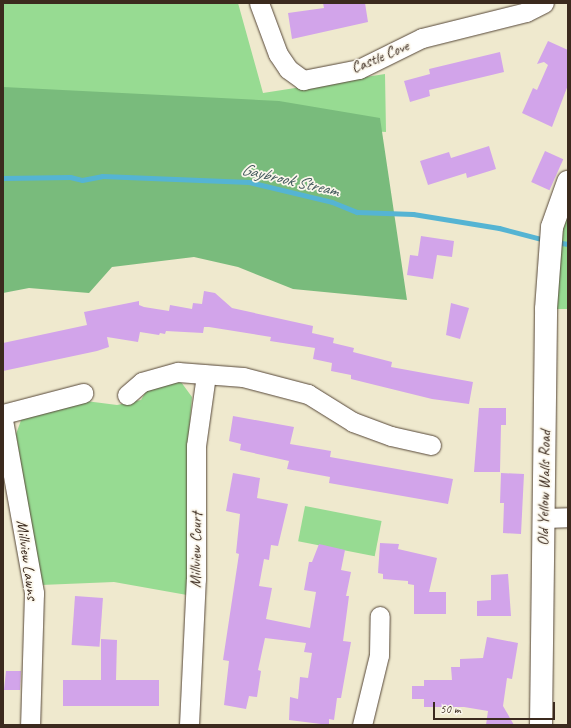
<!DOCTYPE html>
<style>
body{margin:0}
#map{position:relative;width:571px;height:728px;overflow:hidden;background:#efe9ce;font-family:Caveat,sans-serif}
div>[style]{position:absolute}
.green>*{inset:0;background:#97db92;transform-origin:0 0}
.forest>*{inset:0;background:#79bb7c}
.stream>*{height:5px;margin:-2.5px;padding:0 2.5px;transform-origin:2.5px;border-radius:2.5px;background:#55b4d3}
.building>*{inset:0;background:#d2a4ea;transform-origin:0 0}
.roads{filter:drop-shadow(0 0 1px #564738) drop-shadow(0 0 1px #564738)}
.minor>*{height:19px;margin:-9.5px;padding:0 9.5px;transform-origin:9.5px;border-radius:9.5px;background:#fff}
.tertiary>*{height:22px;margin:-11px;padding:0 11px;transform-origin:11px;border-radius:11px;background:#fff}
span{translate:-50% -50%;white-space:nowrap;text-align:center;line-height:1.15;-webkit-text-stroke:3.5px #fbf7ec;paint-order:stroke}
.street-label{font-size:16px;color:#3b2a1e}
.water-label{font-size:17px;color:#445a5d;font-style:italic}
.frame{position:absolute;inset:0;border:4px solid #3b2a1e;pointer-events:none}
.scale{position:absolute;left:433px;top:702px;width:122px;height:18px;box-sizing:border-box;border:2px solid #3b2a1e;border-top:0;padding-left:5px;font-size:12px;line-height:14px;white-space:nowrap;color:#3b2a1e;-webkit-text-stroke:3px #fbf7ec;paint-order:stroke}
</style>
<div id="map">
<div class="green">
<i style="clip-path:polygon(3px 3px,238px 3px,263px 93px,385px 74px,386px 132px,115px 116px,3px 118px)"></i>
<i style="clip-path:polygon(568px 214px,568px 309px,546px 309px,550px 255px)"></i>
<i style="clip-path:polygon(181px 382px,192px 397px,188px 445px,187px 595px,114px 582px,41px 585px,16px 434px,23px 415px,78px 400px,117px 405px,141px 400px,148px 388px,155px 384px)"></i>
<i style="left:305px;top:506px;width:78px;height:36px;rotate:11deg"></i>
</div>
<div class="forest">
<i style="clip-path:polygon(3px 87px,279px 101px,380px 118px,407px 300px,293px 289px,238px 267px,194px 257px,112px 267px,89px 293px,29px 288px,3px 293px)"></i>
</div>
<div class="stream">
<i style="left:3px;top:178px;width:67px;rotate:-0.9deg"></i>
<i style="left:70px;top:177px;width:12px;rotate:14deg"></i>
<i style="left:82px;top:180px;width:20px;rotate:-11deg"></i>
<i style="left:102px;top:176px;width:147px;rotate:2.3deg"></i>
<i style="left:249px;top:182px;width:85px;rotate:13.5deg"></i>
<i style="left:332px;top:202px;width:27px;rotate:22deg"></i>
<i style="left:357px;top:212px;width:56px;rotate:2deg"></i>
<i style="left:413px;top:214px;width:87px;rotate:9.2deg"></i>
<i style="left:499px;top:228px;width:48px;rotate:14.6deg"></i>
<i style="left:555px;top:242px;width:13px;rotate:9deg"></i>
</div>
<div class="building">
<i style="clip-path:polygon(323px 3px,365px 3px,368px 22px,292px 39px,288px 13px,324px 8px)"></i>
<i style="clip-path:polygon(548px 41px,568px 50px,568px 85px,552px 127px,522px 113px,533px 88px,537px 90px,548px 65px,544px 62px,537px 64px)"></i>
<i style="clip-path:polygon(500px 52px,504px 72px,429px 90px,430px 96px,410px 102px,404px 81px,430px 74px,429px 69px)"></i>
<i style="clip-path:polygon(489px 146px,496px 169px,467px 178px,466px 173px,428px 185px,420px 161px,449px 152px,451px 158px)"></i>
<i style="left:545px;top:151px;width:20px;height:34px;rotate:24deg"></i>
<i style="clip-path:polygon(421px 236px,454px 241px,452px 257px,437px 255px,433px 279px,407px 275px,410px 255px,418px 256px)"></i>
<i style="clip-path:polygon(204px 291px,215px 293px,232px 308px,313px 326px,312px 333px,334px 338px,333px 343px,354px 348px,353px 352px,392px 362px,391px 367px,473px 382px,469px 404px,432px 399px,351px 379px,351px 375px,331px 371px,332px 363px,313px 359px,315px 348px,270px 341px,271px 337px,209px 327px,204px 327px,203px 333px,166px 331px,165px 334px,160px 333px,159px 335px,140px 332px,138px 342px,107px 337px,109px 347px,97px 351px,3px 371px,3px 343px,87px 325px,84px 312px,139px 301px,139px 305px,144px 307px,169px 311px,170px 305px,192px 309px,193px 303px,202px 304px)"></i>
<i style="clip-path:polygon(451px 303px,469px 308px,460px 339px,446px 335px)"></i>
<i style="clip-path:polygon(479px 408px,506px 408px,506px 425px,501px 425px,500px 472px,474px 472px)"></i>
<i style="clip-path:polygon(233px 416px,294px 427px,290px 444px,331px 451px,330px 457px,453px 479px,448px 504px,329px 483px,330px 477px,287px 469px,289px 461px,240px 450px,241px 444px,229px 441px)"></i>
<i style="clip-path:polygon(233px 473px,260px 478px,257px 498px,288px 504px,278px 546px,271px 545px,269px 560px,264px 559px,259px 586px,272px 588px,266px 619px,310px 628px,316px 592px,304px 590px,309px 562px,312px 562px,319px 544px,345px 550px,341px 570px,351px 572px,346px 596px,349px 596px,343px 641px,351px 642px,341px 698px,337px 698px,334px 720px,329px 719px,329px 725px,289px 720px,290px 697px,298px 699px,300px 677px,308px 678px,312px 653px,304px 652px,306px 643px,265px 638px,258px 670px,261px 671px,257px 697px,249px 696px,246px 709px,224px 705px,229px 661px,223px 660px,239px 554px,236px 553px,240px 514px,226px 511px)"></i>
<i style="clip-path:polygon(501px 473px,524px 474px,521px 534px,503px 533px,504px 503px,500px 503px)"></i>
<i style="clip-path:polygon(380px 543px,399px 544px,398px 549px,437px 558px,429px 592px,446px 592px,446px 614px,414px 614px,414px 585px,408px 584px,408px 581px,383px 579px,383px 574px,378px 573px)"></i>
<i style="clip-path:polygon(508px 574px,511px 616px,477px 616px,477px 601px,491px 600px,491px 575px)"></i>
<i style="left:75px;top:596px;width:28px;height:49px;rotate:4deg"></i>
<i style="clip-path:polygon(487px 637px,518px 643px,512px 679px,507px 678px,503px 706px,514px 725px,486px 725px,488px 711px,464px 707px,424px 707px,424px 699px,412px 699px,412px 686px,424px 686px,424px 680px,452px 680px,451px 667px,460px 667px,460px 659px,483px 658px)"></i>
<i style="clip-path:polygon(101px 639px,117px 640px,116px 680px,159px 680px,159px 706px,63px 706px,63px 680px,101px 680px)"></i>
<i style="clip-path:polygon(6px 671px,21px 671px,20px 690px,4px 690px)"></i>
</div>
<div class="roads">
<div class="minor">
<i style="left:259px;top:3px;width:54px;rotate:69.6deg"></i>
<i style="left:278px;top:54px;width:18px;rotate:56deg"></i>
<i style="left:288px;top:69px;width:19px;rotate:36deg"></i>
<i style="left:303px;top:80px;width:57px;rotate:-11.1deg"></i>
<i style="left:359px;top:69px;width:70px;rotate:-26.2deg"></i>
<i style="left:422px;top:38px;width:107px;rotate:-14deg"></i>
<i style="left:526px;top:12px;width:20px;rotate:-27deg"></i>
<i style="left:127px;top:395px;width:20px;rotate:-41deg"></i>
<i style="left:142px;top:382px;width:37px;rotate:-16deg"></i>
<i style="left:178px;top:372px;width:65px;rotate:4.4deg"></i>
<i style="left:243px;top:377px;width:67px;rotate:14.7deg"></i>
<i style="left:308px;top:394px;width:53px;rotate:31.9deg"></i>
<i style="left:353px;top:422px;width:40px;rotate:20.2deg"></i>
<i style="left:391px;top:436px;width:41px;rotate:12.7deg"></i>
<i style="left:3px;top:414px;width:83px;rotate:-14.7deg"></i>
<i style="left:3px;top:420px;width:176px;rotate:79.8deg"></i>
<i style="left:34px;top:593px;width:132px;rotate:91.7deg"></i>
<i style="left:544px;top:518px;width:24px;rotate:-2deg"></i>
<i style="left:189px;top:725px;width:146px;rotate:-87.3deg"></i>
<i style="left:196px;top:579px;width:133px;rotate:-90deg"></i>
<i style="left:196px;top:446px;width:72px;rotate:-82deg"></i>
<i style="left:362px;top:725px;width:72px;rotate:-76.3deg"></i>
<i style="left:379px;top:655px;width:39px;rotate:-89deg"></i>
</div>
<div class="tertiary">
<i style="left:541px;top:725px;width:416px;rotate:-89.3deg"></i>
<i style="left:546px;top:309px;width:82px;rotate:-85.8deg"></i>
<i style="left:552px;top:227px;width:48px;rotate:-70.4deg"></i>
</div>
</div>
<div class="street-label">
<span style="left:380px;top:57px;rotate:-23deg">Castle Cove</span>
<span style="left:544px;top:488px;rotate:-89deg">Old Yellow Walls Road</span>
<span style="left:196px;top:550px;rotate:-89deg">Millview Court</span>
<span style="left:27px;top:560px;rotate:82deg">Millview Lawns</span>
</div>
<div class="water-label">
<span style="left:290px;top:180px;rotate:13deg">Gaybrook Stream</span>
</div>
<div class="frame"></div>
<div class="scale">50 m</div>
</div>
